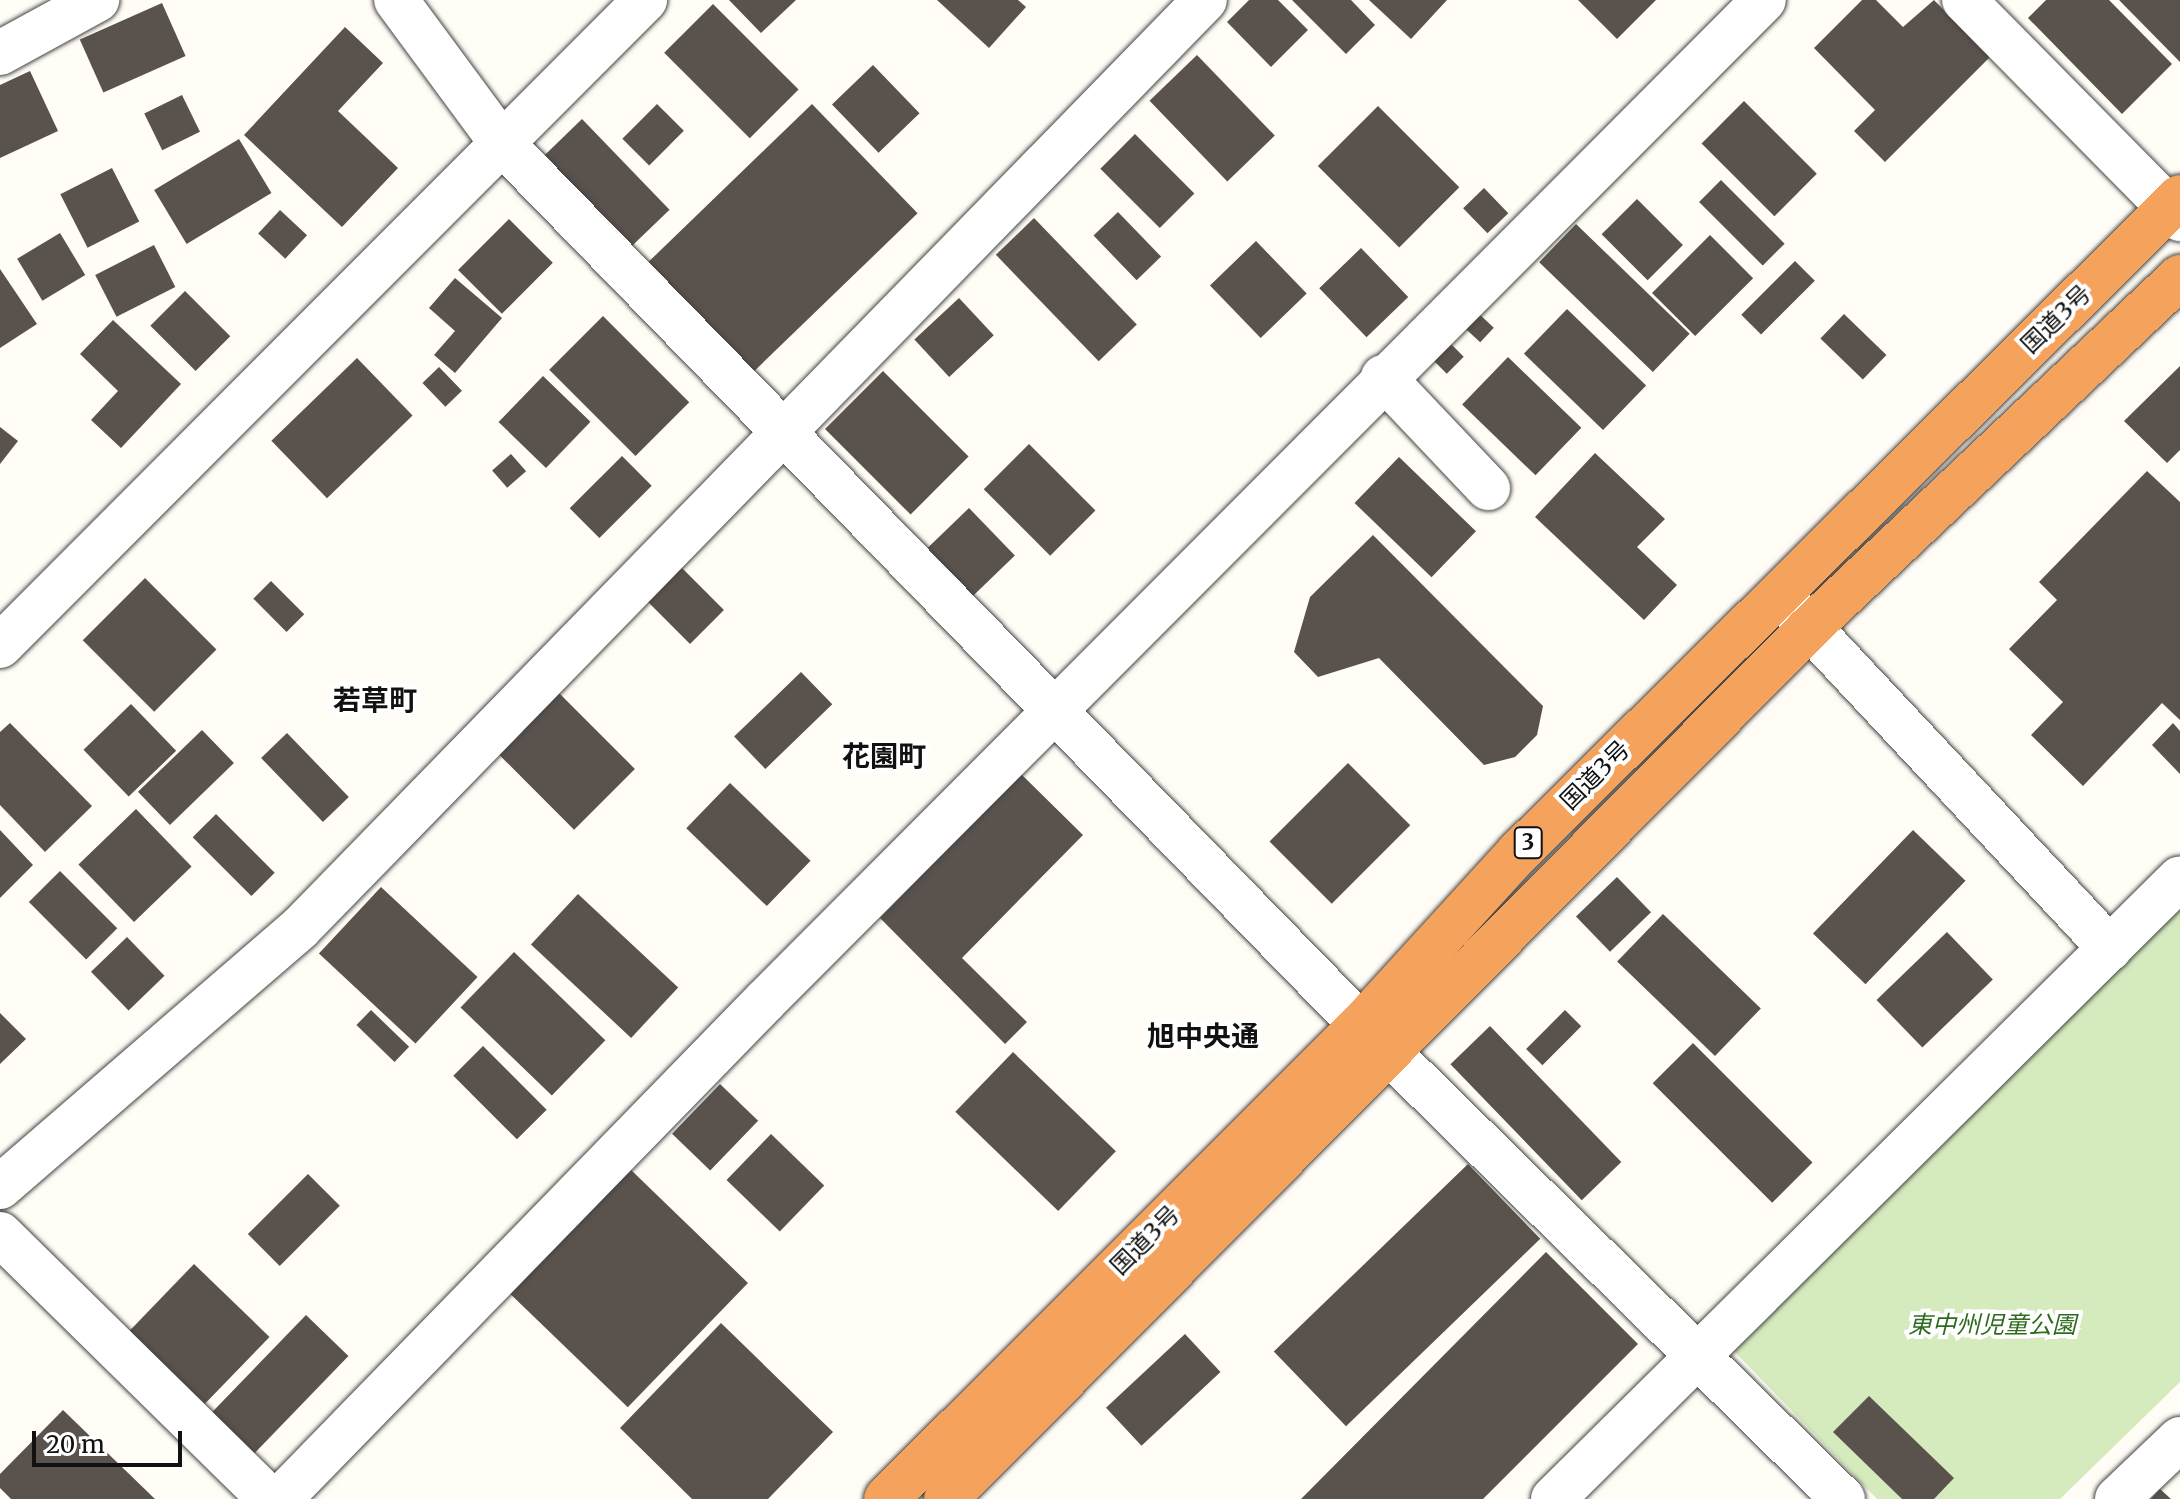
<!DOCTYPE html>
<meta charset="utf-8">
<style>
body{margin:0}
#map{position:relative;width:2180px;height:1499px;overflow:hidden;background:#fffdf5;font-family:Merriweather,"Noto Sans JP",serif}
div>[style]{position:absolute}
.green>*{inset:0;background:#d5ebbd}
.building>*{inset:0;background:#5a524d;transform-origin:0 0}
.roads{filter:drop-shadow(0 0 2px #444) drop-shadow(0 0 2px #444)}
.minor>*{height:44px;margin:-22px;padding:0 22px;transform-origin:22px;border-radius:22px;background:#fff}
.highway>*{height:44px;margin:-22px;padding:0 22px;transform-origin:22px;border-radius:22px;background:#f5a25d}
span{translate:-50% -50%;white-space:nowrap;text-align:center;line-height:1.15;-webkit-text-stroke:8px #fff;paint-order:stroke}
.shield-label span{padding:2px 6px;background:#fff;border:2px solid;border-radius:6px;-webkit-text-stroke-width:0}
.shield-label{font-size:22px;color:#111;font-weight:700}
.street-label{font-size:24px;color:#111}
.park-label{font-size:24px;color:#2f6b1f;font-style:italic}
.quarter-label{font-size:28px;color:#111;font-weight:700}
.scale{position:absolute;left:32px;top:1431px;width:150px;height:36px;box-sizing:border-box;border:4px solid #111;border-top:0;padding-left:10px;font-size:24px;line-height:28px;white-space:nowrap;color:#111;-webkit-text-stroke:6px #fff;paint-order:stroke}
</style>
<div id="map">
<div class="green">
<i style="clip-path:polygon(2180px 902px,2180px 1382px,2060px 1499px,1877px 1499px,1727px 1344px)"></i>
</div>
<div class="building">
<i style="clip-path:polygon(729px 0,796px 0,761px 33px)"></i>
<i style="clip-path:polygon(937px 0,1018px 0,1026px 7px,989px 48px)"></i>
<i style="clip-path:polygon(1249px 0,1278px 0,1308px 30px,1271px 67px,1227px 22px)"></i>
<i style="clip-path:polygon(1292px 0,1351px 0,1375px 25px,1346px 54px)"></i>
<i style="clip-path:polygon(1369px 0,1447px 0,1411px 39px)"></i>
<i style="clip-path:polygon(1578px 0,1656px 0,1617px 39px)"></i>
<i style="clip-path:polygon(1862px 0,1876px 0,1903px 27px,1934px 0,1990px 57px,1885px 162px,1854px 131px,1875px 110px,1814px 48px)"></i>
<i style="clip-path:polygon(2046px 0,2109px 0,2172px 64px,2122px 114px,2028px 18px)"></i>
<i style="clip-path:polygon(2119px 0,2180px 0,2180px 62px)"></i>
<i style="left:162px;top:3px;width:58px;height:90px;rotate:66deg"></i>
<i style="left:713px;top:4px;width:121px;height:69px;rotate:45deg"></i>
<i style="clip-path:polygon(345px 27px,383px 63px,338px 111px,398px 168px,342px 227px,244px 135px)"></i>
<i style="left:1197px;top:55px;width:112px;height:66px;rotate:46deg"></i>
<i style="left:873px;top:65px;width:67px;height:57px;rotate:46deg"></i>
<i style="clip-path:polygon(30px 71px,58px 131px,0 158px,0 85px)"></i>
<i style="left:182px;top:95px;width:41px;height:42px;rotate:64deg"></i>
<i style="left:1744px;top:101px;width:103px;height:60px;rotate:45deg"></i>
<i style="left:657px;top:104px;width:38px;height:49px;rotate:45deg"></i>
<i style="left:812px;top:104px;width:152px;height:233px;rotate:46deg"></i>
<i style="left:1378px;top:106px;width:115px;height:85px;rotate:45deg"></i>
<i style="left:582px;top:119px;width:126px;height:65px;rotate:46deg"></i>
<i style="left:1135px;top:134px;width:84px;height:49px;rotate:45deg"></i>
<i style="left:239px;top:139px;width:63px;height:99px;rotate:59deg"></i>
<i style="left:112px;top:168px;width:60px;height:58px;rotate:63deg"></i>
<i style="left:1721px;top:180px;width:90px;height:31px;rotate:45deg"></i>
<i style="left:1484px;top:188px;width:35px;height:29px;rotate:46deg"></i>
<i style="left:1637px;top:199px;width:65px;height:50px;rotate:45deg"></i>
<i style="left:280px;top:210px;width:37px;height:32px;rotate:43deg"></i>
<i style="left:1118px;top:212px;width:62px;height:34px;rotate:46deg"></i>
<i style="left:1034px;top:218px;width:148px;height:53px;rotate:46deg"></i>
<i style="left:509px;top:219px;width:62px;height:72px;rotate:45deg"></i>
<i style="left:1576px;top:224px;width:158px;height:53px;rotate:44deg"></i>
<i style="left:60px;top:233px;width:49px;height:50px;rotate:59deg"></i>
<i style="left:1710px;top:235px;width:61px;height:82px;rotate:45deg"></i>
<i style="left:1256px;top:241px;width:73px;height:64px;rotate:46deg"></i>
<i style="left:154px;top:245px;width:47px;height:66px;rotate:63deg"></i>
<i style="left:1361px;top:248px;width:68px;height:58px;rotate:46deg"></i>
<i style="left:1795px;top:261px;width:28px;height:76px;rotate:45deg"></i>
<i style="clip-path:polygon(0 269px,37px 324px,0 348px)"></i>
<i style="clip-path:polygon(455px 278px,502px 318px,455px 373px,434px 355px,455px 331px,429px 308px)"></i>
<i style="left:185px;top:291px;width:64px;height:49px;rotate:45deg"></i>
<i style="left:959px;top:298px;width:51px;height:61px;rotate:47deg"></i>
<i style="left:1567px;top:309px;width:110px;height:62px;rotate:44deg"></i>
<i style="left:1477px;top:312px;width:23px;height:20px;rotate:43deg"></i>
<i style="left:1844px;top:314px;width:59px;height:34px;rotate:44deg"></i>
<i style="left:603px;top:316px;width:122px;height:76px;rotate:45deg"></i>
<i style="clip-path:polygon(113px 320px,181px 384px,121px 448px,91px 420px,118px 391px,80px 354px)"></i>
<i style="left:1451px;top:344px;width:18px;height:24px;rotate:45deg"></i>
<i style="left:1508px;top:357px;width:102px;height:66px;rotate:44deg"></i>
<i style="left:357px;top:358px;width:80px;height:119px;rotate:46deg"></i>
<i style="clip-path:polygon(2180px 366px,2180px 450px,2167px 463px,2124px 421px)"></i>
<i style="left:439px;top:367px;width:33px;height:23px;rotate:46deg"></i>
<i style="left:883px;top:371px;width:121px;height:82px;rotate:45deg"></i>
<i style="left:543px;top:376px;width:66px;height:64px;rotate:44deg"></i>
<i style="clip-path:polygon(0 427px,18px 441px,0 464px)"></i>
<i style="left:1029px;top:444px;width:94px;height:64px;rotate:45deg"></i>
<i style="clip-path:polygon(1595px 453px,1665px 519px,1637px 547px,1677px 585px,1644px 620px,1535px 517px)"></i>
<i style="left:511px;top:454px;width:23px;height:25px;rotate:49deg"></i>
<i style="left:622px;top:456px;width:42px;height:74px;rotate:45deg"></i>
<i style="left:1399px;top:457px;width:107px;height:64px;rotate:44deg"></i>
<i style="clip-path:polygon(2147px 471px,2180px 502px,2180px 720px,2162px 703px,2083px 786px,2031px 735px,2063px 702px,2009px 649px,2057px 600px,2039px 582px)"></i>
<i style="left:969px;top:508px;width:66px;height:58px;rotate:46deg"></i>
<i style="clip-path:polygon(1373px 535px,1543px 706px,1537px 735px,1515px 757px,1484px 765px,1379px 658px,1318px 677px,1294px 652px,1310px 597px)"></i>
<i style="left:678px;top:564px;width:65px;height:48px;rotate:45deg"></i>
<i style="left:145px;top:578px;width:101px;height:88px;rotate:45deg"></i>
<i style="left:271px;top:581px;width:47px;height:25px;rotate:45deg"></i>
<i style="left:801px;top:672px;width:45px;height:93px;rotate:46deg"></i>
<i style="left:555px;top:689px;width:113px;height:86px;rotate:45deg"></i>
<i style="left:131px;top:704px;width:65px;height:66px;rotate:46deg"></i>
<i style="clip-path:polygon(10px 723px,92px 806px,45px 852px,0 805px,0 732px)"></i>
<i style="clip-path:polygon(2173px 723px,2180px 731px,2180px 774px,2152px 745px)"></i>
<i style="left:202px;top:730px;width:46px;height:89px;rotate:46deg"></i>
<i style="left:287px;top:733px;width:89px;height:36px;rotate:46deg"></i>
<i style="left:1348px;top:763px;width:88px;height:111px;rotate:45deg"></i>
<i style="clip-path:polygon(1021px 774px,1083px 835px,962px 958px,1027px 1022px,1005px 1044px,880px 918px)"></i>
<i style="left:730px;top:783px;width:112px;height:63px;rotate:44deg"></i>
<i style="left:136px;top:809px;width:80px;height:80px;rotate:46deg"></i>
<i style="left:216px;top:814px;width:83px;height:33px;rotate:45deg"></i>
<i style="clip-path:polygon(0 830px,33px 865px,0 898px)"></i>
<i style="left:1913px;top:830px;width:73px;height:144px;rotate:44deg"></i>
<i style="left:60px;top:871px;width:81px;height:44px;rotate:45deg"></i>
<i style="left:1617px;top:877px;width:49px;height:57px;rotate:46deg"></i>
<i style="left:381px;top:887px;width:132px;height:91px;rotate:43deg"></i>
<i style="left:578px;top:894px;width:137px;height:69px;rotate:43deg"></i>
<i style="left:1663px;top:914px;width:136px;height:66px;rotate:44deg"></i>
<i style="left:1947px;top:932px;width:66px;height:98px;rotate:46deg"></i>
<i style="left:127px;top:937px;width:54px;height:50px;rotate:46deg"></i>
<i style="left:514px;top:952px;width:127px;height:77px;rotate:44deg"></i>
<i style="left:371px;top:1010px;width:53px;height:21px;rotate:44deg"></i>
<i style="left:1565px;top:1010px;width:23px;height:55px;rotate:45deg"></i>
<i style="clip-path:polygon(0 1013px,26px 1039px,0 1064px)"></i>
<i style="left:1490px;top:1026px;width:189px;height:55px;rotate:46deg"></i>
<i style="left:1693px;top:1043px;width:169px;height:57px;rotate:45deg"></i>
<i style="left:483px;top:1046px;width:90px;height:42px;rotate:45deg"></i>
<i style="left:1013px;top:1052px;width:143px;height:83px;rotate:44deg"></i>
<i style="left:720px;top:1084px;width:53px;height:69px;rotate:44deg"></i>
<i style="left:771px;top:1134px;width:74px;height:64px;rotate:44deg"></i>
<i style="left:1468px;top:1164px;width:104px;height:270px;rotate:46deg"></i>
<i style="left:630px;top:1169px;width:164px;height:173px;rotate:44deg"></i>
<i style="left:308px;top:1174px;width:45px;height:85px;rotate:45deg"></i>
<i style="clip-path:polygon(1546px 1252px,1638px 1344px,1483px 1499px,1301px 1499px)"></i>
<i style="left:194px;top:1264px;width:105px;height:93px;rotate:44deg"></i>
<i style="left:306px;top:1315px;width:59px;height:137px;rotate:44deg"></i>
<i style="clip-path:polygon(721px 1323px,833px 1432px,768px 1499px,692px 1499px,620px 1428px)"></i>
<i style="left:1185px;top:1334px;width:52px;height:108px;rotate:47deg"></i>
<i style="clip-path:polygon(1869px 1396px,1954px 1478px,1934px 1499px,1902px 1499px,1833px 1432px)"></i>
<i style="clip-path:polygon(63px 1410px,155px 1499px,11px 1499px,0 1488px,0 1474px)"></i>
<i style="clip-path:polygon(2160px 1489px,2171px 1499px,2151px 1499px)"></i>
</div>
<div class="roads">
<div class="minor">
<i style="left:396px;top:0;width:175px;rotate:53.6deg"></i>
<i style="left:500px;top:141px;width:1234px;rotate:45.76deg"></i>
<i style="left:1361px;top:1025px;width:676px;rotate:44.52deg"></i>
<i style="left:1964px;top:0;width:308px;rotate:45.4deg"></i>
<i style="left:0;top:53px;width:111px;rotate:-28.7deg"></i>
<i style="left:1383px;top:377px;width:153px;rotate:46.6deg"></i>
<i style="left:1784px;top:600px;width:477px;rotate:46.9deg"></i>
<i style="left:0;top:646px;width:913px;rotate:-45.04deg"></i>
<i style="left:0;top:1187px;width:396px;rotate:-40.8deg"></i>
<i style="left:300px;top:928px;width:1296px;rotate:-45.72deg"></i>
<i style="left:0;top:1234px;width:378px;rotate:44.5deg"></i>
<i style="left:280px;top:1499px;width:695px;rotate:-45.76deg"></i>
<i style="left:765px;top:1001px;width:1414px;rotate:-45.06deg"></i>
<i style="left:1553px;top:1499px;width:882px;rotate:-44.72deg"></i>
<i style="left:2117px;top:1499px;width:87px;rotate:-43.6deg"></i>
</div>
<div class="highway">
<i style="left:886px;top:1499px;width:671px;rotate:-44.94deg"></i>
<i style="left:1361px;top:1025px;width:233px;rotate:-47.6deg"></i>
<i style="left:1518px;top:853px;width:932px;rotate:-44.74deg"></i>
<i style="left:946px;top:1499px;width:1223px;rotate:-45.26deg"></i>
<i style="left:1807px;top:630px;width:514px;rotate:-43.42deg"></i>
</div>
</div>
<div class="shield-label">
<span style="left:1528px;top:843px">3</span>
</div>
<div class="street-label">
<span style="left:2056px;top:319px;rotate:-44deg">国道3号</span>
<span style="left:1595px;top:775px;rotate:-45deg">国道3号</span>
<span style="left:1145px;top:1240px;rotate:-45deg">国道3号</span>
</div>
<div class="park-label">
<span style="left:1992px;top:1325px">東中州児童公園</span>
</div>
<div class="quarter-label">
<span style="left:375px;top:700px">若草町</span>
<span style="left:884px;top:756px">花園町</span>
<span style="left:1203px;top:1036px">旭中央通</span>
</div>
<div class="scale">20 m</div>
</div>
